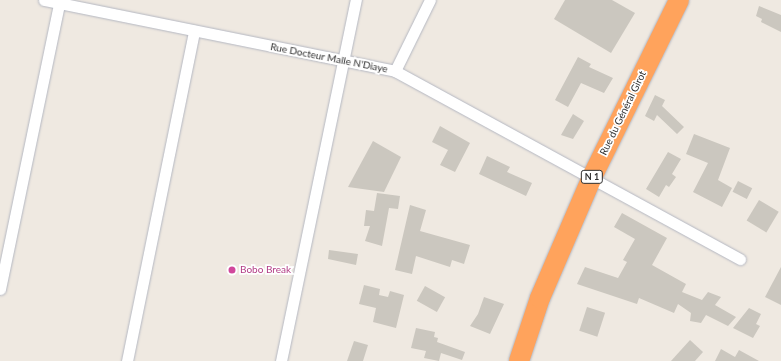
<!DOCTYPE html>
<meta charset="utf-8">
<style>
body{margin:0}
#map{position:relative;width:781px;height:361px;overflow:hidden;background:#efe9e1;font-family:Lato,sans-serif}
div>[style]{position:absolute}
.building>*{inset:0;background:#cbc7bf;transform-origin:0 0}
.roads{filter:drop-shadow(0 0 1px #b4b7c1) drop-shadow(0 0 1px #b4b7c1)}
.street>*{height:11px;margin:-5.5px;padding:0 5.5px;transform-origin:5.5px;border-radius:5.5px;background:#fff}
.highway>*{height:20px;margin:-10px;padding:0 10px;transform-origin:10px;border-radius:10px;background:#ffa35c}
.dots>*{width:11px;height:11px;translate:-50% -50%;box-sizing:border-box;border:2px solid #fff;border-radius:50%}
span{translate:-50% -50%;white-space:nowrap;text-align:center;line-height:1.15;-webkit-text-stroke:3.5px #fff;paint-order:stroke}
.shield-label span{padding:1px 3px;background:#fff;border:1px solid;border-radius:3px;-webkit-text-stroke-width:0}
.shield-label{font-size:9px;color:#2e2e2e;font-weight:700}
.street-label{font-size:10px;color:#2e2e2e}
.hotel-label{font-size:10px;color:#b23c85}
.left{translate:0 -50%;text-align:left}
</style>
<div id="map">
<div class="building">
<i style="clip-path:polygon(565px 0,612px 0,635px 13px,611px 53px,554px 19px)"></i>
<i style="clip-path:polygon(759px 6px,781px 15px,781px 32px,761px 22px,762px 19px,756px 16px)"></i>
<i style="clip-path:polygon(578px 57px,591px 64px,589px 67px,613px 78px,604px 93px,581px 83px,568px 107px,555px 100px)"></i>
<i style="clip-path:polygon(655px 95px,665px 100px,662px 106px,684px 127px,677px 134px,657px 115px,654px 121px,645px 116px)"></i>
<i style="clip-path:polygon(573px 114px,584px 121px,573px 139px,561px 135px)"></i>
<i style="clip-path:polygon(440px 126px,470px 143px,455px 172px,440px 165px,448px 150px,432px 142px)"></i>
<i style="clip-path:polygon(694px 134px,730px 148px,718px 180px,732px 188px,722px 207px,693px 192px,708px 163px,686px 154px)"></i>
<i style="clip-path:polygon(373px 141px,401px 157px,384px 192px,348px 187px)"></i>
<i style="clip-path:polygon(668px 152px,681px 159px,672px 174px,676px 177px,669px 187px,666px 185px,659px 197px,646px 189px)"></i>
<i style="clip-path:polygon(487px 156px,510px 167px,507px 172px,532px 183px,526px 196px,479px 174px)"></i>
<i style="left:738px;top:181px;width:16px;height:12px;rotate:27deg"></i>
<i style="clip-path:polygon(377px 193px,400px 196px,398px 209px,389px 208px,382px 246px,365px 241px,370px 226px,364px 226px,366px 210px,374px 211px)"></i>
<i style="left:759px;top:200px;width:23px;height:24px;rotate:31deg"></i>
<i style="clip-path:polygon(410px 205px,426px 210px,420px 231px,470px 245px,464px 264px,452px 260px,450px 267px,416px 256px,412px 274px,395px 270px)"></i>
<i style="clip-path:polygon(622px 213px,667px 238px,652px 265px,686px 284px,682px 292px,702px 300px,708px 292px,721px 297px,715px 305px,736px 317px,728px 326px,706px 315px,701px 323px,690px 321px,691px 313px,678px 304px,674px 313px,639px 298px,637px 304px,577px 284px,585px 267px,618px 278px,627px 262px,623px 260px,635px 239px,614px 227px)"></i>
<i style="clip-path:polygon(329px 250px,358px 254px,356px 265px,328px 259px)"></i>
<i style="clip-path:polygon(781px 267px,781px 305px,765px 297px)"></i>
<i style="clip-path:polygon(364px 285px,380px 289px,379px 295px,388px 297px,390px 291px,404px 295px,396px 328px,373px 322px,376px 308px,359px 304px)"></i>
<i style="left:425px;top:286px;width:23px;height:17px;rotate:29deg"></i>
<i style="clip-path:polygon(484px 297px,504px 304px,490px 334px,470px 326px,478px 314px)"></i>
<i style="left:587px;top:307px;width:19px;height:25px;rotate:18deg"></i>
<i style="clip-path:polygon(749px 308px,761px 314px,756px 324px,760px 326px,753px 338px,733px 328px)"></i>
<i style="clip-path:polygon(416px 328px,435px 332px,434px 337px,438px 338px,437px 342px,465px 352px,462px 360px,441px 353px,439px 361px,424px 358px,426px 351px,411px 348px)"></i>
<i style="clip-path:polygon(690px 340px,703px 352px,695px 361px,671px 361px)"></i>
<i style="clip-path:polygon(354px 341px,368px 345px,363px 361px,347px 361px)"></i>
<i style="clip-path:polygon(721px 349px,735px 357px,739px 350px,759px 361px,715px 361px)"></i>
</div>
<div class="roads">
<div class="street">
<i style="left:44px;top:0;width:358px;rotate:11.4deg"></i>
<i style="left:395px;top:71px;width:393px;rotate:28.6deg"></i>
<i style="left:395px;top:71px;width:79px;rotate:-63.8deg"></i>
<i style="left:0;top:289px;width:292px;rotate:-78.3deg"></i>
<i style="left:127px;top:361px;width:337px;rotate:-78.5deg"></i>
<i style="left:281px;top:361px;width:369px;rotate:-78.3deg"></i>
</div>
<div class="highway">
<i style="left:519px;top:361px;width:66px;rotate:-71.6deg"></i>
<i style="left:540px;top:298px;width:132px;rotate:-66.7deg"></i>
<i style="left:592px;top:177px;width:197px;rotate:-63.8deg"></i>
</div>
</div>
<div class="dots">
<i style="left:232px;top:270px;background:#d1479c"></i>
</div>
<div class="shield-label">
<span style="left:592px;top:177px">N 1</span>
</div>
<div class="street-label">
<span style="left:329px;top:58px;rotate:11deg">Rue Docteur Malle N'Diaye</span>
<span style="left:623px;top:113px;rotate:-64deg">Rue du Général Girot</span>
</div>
<div class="hotel-label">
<span class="left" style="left:240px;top:270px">Bobo Break</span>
</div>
</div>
